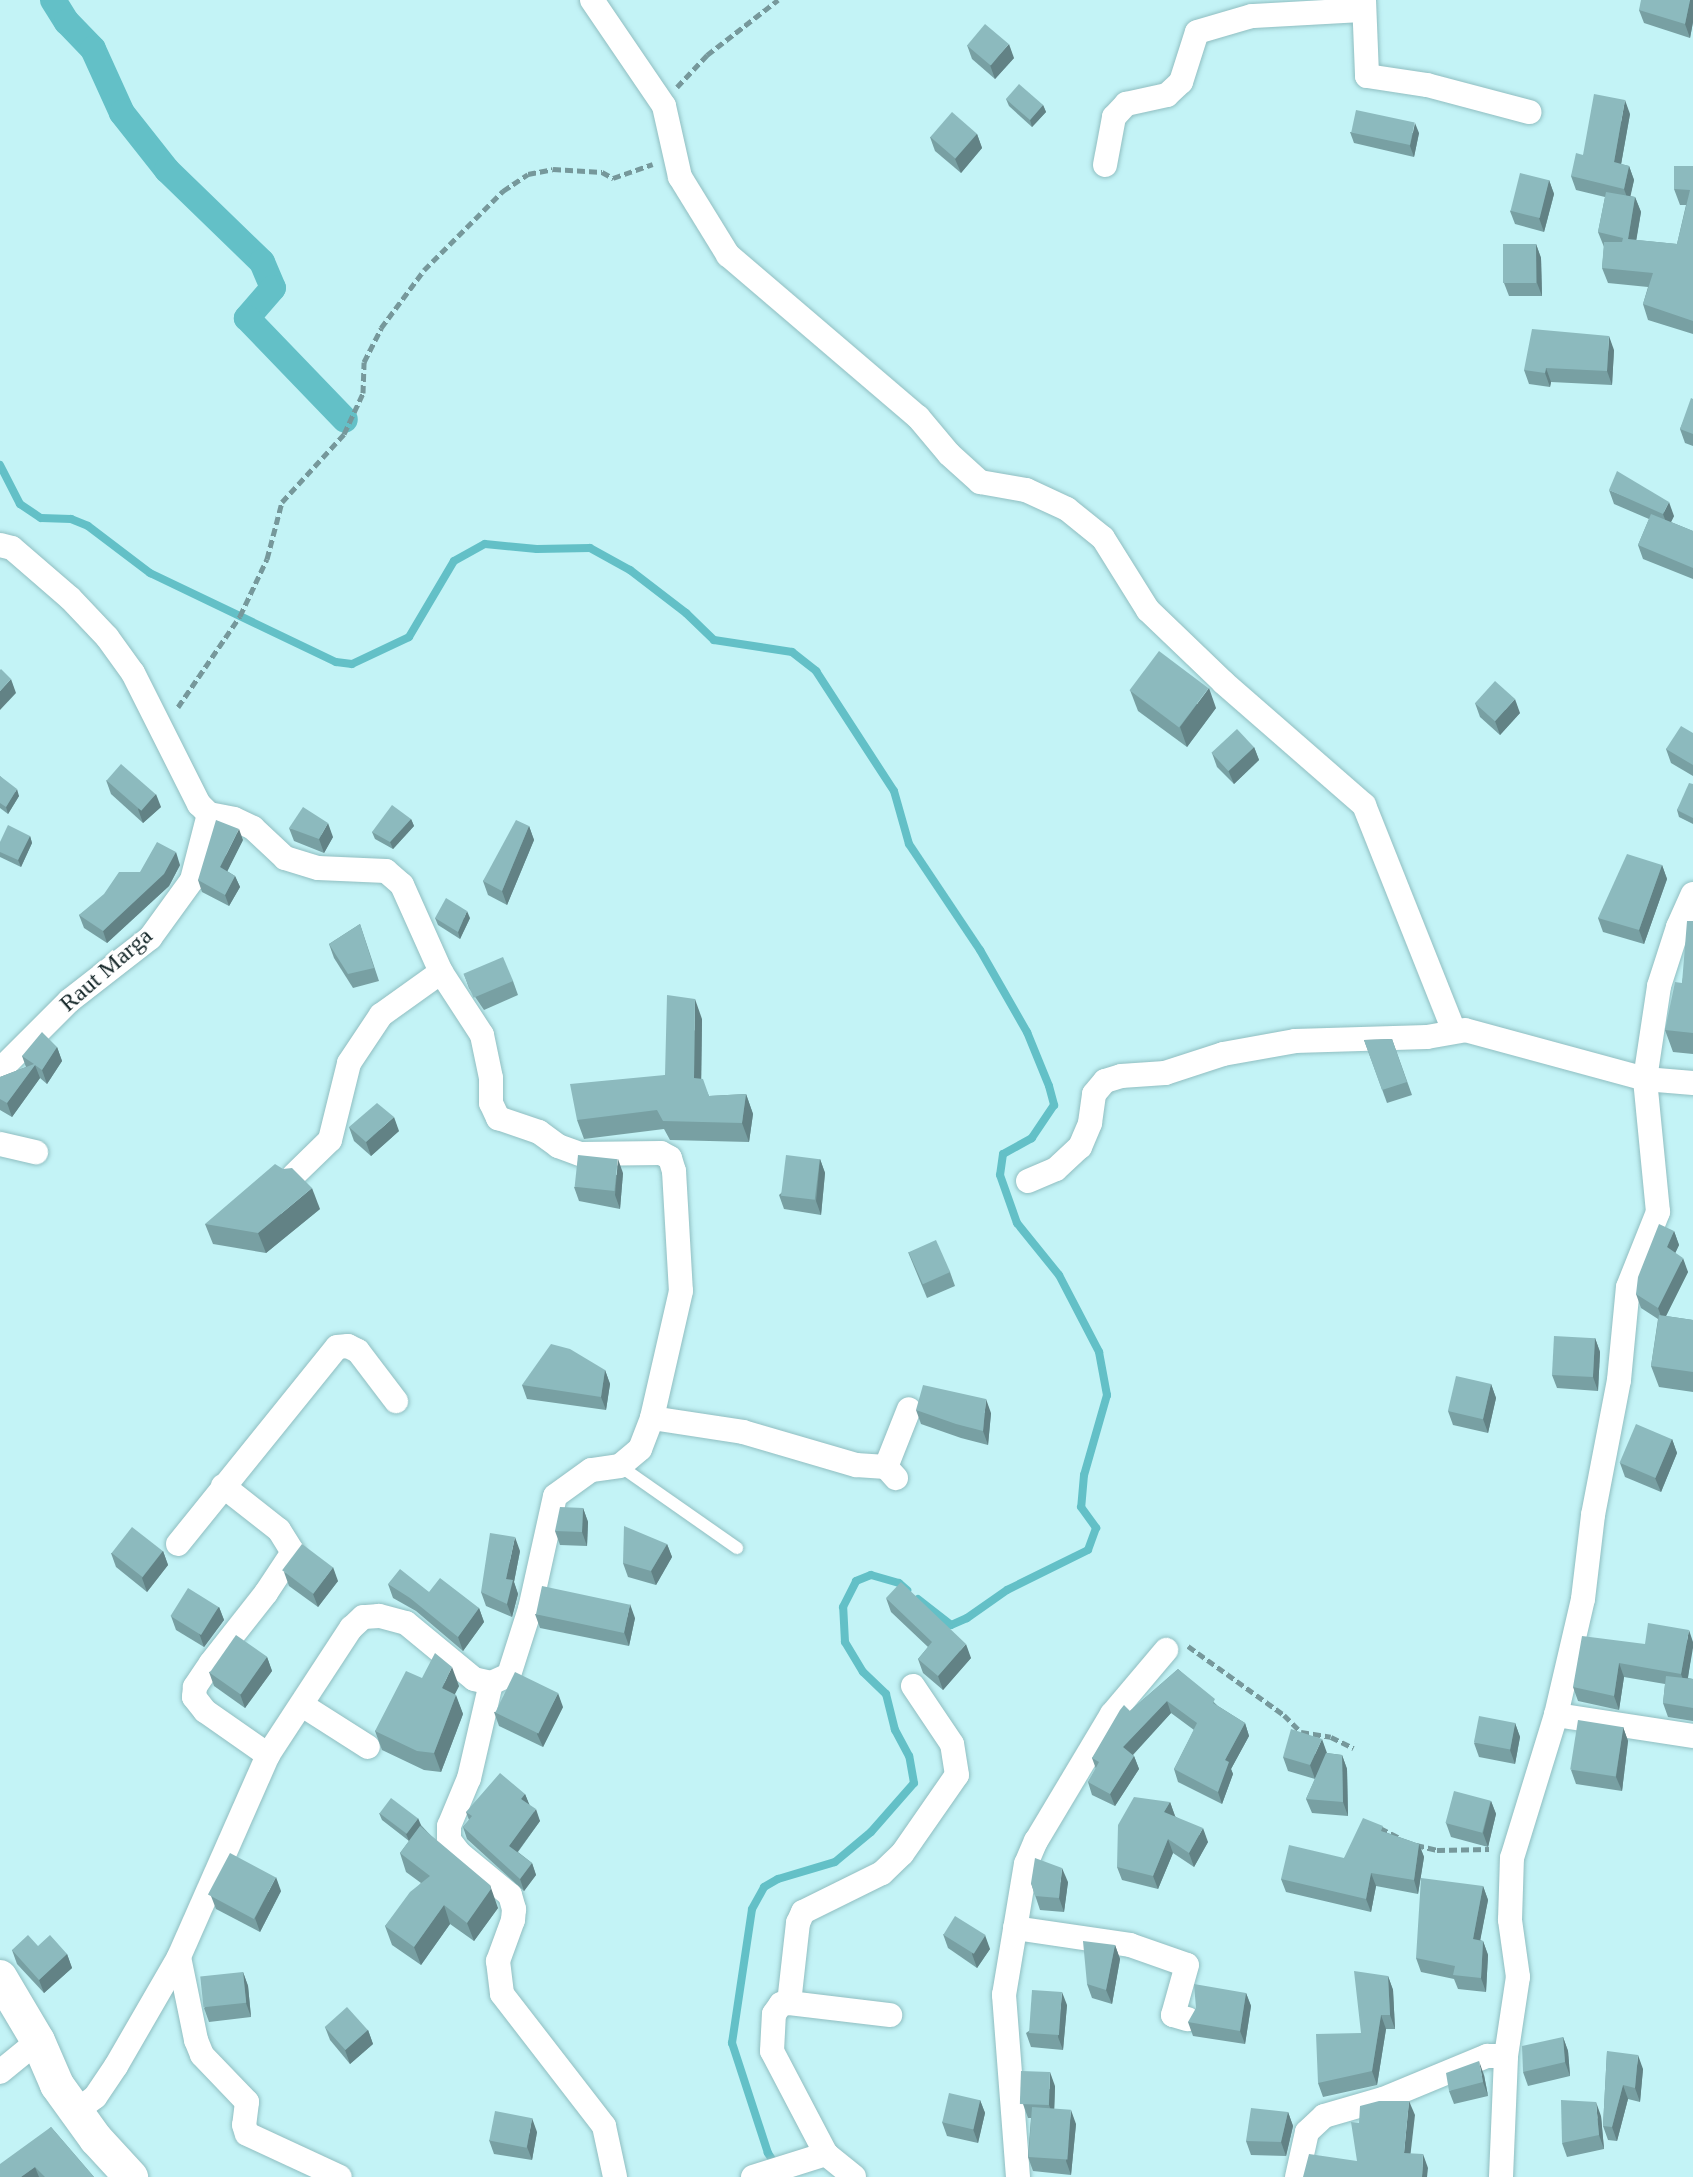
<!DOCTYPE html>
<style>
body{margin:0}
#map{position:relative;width:1693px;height:2177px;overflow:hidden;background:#c3f3f6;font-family:Georgia,serif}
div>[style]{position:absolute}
.stream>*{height:8px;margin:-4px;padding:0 4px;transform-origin:4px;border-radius:4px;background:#63c0c7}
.canal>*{height:26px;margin:-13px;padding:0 13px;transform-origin:13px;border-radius:13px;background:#63c0c7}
.path>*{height:5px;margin-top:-2.5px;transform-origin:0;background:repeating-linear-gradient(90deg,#76989b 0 8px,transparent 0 12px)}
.roads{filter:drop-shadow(0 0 2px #90bec1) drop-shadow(0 0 2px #90bec1)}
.lane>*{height:12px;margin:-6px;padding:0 6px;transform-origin:6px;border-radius:6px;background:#fff}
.street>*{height:24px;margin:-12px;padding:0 12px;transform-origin:12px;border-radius:12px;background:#fff}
.secondary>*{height:34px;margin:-17px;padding:0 17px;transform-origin:17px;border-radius:17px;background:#fff}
.wall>*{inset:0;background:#78a0a3}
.shaded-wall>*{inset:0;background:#628285}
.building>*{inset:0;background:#8cbabe;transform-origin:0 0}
span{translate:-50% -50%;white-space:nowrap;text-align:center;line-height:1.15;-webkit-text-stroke:6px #fff;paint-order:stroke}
.street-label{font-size:24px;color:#142628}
</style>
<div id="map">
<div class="stream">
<i style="left:0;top:465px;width:44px;rotate:62.9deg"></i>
<i style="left:20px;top:504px;width:25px;rotate:34deg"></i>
<i style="left:41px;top:518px;width:30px;rotate:2deg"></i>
<i style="left:71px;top:519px;width:18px;rotate:22deg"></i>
<i style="left:88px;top:526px;width:78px;rotate:37.2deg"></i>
<i style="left:150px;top:573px;width:206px;rotate:25.6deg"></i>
<i style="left:336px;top:662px;width:16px;rotate:7deg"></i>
<i style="left:352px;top:664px;width:63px;rotate:-25.3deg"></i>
<i style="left:409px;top:637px;width:88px;rotate:-59.4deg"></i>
<i style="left:454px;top:561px;width:35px;rotate:-29deg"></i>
<i style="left:485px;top:544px;width:52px;rotate:5.5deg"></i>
<i style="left:537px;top:549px;width:53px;rotate:-1.1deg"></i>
<i style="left:590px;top:548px;width:46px;rotate:28.8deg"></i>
<i style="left:630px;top:570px;width:71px;rotate:37.5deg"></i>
<i style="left:686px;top:613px;width:39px;rotate:44deg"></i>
<i style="left:714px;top:640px;width:79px;rotate:8.7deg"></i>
<i style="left:792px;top:652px;width:31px;rotate:38deg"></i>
<i style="left:816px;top:671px;width:143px;rotate:57deg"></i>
<i style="left:894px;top:791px;width:55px;rotate:74.2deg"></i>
<i style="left:909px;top:844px;width:128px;rotate:56.2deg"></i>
<i style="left:980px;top:950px;width:95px;rotate:60.2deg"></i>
<i style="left:1027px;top:1032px;width:58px;rotate:67.8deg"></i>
<i style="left:1049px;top:1086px;width:20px;rotate:75deg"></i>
<i style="left:1054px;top:1105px;width:40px;rotate:124deg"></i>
<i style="left:1032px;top:1138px;width:33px;rotate:151deg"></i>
<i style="left:1003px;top:1154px;width:21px;rotate:98deg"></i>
<i style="left:1000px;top:1175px;width:51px;rotate:70.5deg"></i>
<i style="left:1017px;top:1223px;width:67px;rotate:51.1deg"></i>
<i style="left:1059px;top:1275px;width:87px;rotate:62.5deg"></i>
<i style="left:1099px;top:1352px;width:44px;rotate:79.5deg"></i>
<i style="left:1107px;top:1395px;width:83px;rotate:106deg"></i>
<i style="left:1084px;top:1475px;width:32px;rotate:95deg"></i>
<i style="left:1081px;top:1507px;width:26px;rotate:54deg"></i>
<i style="left:1096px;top:1528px;width:23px;rotate:110deg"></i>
<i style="left:1088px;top:1550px;width:90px;rotate:153.7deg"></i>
<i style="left:1007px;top:1590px;width:49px;rotate:145deg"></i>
<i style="left:967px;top:1618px;width:17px;rotate:156deg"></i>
<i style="left:951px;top:1625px;width:42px;rotate:-141.8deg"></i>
<i style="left:777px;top:2167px;width:17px;rotate:-123deg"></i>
<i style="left:768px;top:2153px;width:116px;rotate:-108.1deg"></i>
<i style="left:732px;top:2043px;width:135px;rotate:-81.5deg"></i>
<i style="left:752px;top:1909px;width:25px;rotate:-61deg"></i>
<i style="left:764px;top:1887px;width:16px;rotate:-30deg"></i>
<i style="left:778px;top:1879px;width:59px;rotate:-16.6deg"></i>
<i style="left:835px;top:1862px;width:47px;rotate:-39.8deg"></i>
<i style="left:871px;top:1832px;width:65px;rotate:-48.7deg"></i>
<i style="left:914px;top:1783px;width:27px;rotate:-100deg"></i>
<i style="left:909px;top:1756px;width:30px;rotate:-118deg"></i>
<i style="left:895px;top:1730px;width:37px;rotate:-104deg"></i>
<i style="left:886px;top:1694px;width:32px;rotate:-136deg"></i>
<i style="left:863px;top:1672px;width:35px;rotate:-121deg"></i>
<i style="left:845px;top:1642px;width:35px;rotate:-93deg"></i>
<i style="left:843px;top:1607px;width:29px;rotate:-63deg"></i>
<i style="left:856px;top:1581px;width:16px;rotate:-22deg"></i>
<i style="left:871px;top:1575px;width:29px;rotate:16deg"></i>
<i style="left:899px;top:1583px;width:11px;rotate:41deg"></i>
</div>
<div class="canal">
<i style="left:53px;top:0;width:26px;rotate:58deg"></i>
<i style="left:67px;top:22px;width:37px;rotate:46deg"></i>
<i style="left:93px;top:49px;width:70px;rotate:65.6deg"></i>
<i style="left:122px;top:113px;width:73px;rotate:51.7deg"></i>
<i style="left:167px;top:170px;width:132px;rotate:44.1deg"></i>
<i style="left:262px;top:262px;width:28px;rotate:67deg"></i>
<i style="left:273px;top:288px;width:40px;rotate:131deg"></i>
<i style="left:247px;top:318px;width:141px;rotate:46.1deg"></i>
</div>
<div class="path">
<i style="left:677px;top:87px;width:44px;rotate:-46.8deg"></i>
<i style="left:707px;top:55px;width:90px;rotate:-37.8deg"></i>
<i style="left:178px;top:707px;width:110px;rotate:-55.7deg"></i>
<i style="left:240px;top:616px;width:63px;rotate:-64.7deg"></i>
<i style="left:267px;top:559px;width:59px;rotate:-75.3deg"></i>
<i style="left:282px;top:502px;width:92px;rotate:-47.6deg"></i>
<i style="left:344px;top:434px;width:45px;rotate:-65.1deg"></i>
<i style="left:363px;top:393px;width:31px;rotate:-88deg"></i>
<i style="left:364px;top:362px;width:38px;rotate:-63deg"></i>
<i style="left:381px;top:328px;width:72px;rotate:-53.4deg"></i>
<i style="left:424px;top:270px;width:112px;rotate:-45deg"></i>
<i style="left:503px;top:191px;width:30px;rotate:-34deg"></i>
<i style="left:528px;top:174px;width:25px;rotate:-11deg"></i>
<i style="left:553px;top:169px;width:49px;rotate:3.5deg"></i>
<i style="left:602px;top:172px;width:13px;rotate:29deg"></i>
<i style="left:613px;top:178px;width:42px;rotate:-19.3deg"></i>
<i style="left:1188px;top:1646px;width:118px;rotate:35.7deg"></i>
<i style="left:1284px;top:1715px;width:24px;rotate:45deg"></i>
<i style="left:1301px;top:1732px;width:30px;rotate:9deg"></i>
<i style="left:1331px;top:1737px;width:25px;rotate:26deg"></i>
<i style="left:1380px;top:1828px;width:22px;rotate:27deg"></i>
<i style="left:1416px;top:1845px;width:22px;rotate:13deg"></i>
<i style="left:1437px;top:1850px;width:52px;rotate:-1.1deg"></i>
</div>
<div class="roads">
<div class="lane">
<i style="left:620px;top:1466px;width:143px;rotate:35deg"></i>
</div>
<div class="street">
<i style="left:592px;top:0;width:128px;rotate:55.8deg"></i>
<i style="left:664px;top:106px;width:73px;rotate:77.3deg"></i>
<i style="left:680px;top:177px;width:92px;rotate:58.4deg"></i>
<i style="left:728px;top:255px;width:250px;rotate:40.5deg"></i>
<i style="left:918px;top:417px;width:48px;rotate:50deg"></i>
<i style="left:949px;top:454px;width:42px;rotate:42.1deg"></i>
<i style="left:980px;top:482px;width:47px;rotate:9.9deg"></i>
<i style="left:1026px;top:490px;width:45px;rotate:24.9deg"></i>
<i style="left:1067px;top:509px;width:46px;rotate:38.9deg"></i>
<i style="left:1103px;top:538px;width:85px;rotate:58deg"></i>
<i style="left:1148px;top:610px;width:105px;rotate:43.8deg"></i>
<i style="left:1224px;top:683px;width:186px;rotate:41.1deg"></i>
<i style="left:1364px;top:805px;width:243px;rotate:68.3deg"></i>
<i style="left:1364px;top:0;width:76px;rotate:87.7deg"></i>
<i style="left:1367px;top:76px;width:61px;rotate:8.5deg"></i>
<i style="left:1427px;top:85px;width:106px;rotate:14.8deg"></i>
<i style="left:1105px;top:165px;width:49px;rotate:-79.4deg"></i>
<i style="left:1114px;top:117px;width:18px;rotate:-47deg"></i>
<i style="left:1126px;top:104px;width:42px;rotate:-12.4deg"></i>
<i style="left:1167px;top:95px;width:19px;rotate:-43deg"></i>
<i style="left:1181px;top:82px;width:52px;rotate:-72.3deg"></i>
<i style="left:1197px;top:32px;width:57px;rotate:-16.2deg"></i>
<i style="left:1252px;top:16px;width:111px;rotate:-3.1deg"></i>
<i style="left:0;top:545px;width:12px;rotate:14deg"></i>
<i style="left:12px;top:548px;width:77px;rotate:40.8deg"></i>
<i style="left:70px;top:598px;width:54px;rotate:46.5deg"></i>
<i style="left:107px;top:637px;width:44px;rotate:54.2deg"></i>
<i style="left:133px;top:673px;width:147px;rotate:63.3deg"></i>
<i style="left:199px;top:804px;width:14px;rotate:45deg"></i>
<i style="left:209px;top:814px;width:25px;rotate:11deg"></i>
<i style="left:234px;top:819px;width:21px;rotate:25deg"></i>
<i style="left:253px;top:828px;width:44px;rotate:43.2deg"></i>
<i style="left:285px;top:858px;width:34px;rotate:17deg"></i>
<i style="left:318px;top:868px;width:68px;rotate:2.5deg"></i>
<i style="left:386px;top:871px;width:21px;rotate:41deg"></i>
<i style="left:402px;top:885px;width:95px;rotate:65.9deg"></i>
<i style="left:441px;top:972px;width:75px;rotate:56.9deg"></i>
<i style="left:482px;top:1035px;width:44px;rotate:78.2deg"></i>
<i style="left:491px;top:1078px;width:25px;rotate:90deg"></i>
<i style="left:491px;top:1103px;width:17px;rotate:65deg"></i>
<i style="left:498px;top:1118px;width:43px;rotate:18.9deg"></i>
<i style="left:539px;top:1132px;width:24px;rotate:36deg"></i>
<i style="left:558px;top:1146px;width:23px;rotate:20deg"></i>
<i style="left:580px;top:1154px;width:81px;rotate:-0.7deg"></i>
<i style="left:661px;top:1153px;width:10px;rotate:29deg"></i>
<i style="left:670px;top:1158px;width:14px;rotate:73deg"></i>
<i style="left:674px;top:1171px;width:120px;rotate:86.7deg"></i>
<i style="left:681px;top:1291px;width:130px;rotate:102.9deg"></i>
<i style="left:652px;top:1418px;width:33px;rotate:111deg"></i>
<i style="left:640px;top:1449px;width:26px;rotate:140deg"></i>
<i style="left:620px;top:1466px;width:29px;rotate:172deg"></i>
<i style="left:591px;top:1470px;width:44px;rotate:144.2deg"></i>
<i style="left:555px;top:1496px;width:116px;rotate:102.5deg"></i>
<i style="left:530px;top:1609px;width:69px;rotate:107.7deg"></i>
<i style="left:509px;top:1675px;width:20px;rotate:156deg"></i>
<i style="left:491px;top:1683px;width:17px;rotate:-167deg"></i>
<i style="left:474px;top:1679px;width:88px;rotate:-140.5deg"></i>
<i style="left:406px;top:1623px;width:28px;rotate:-165deg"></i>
<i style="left:379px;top:1616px;width:16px;rotate:176deg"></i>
<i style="left:363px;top:1617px;width:16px;rotate:137deg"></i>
<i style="left:351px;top:1628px;width:152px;rotate:123.2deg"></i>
<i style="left:268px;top:1755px;width:221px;rotate:113.8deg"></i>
<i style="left:179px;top:1957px;width:126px;rotate:120deg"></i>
<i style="left:116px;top:2066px;width:37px;rotate:124deg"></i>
<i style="left:95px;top:2097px;width:25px;rotate:143deg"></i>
<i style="left:0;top:1070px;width:98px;rotate:-45deg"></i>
<i style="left:69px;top:1001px;width:103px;rotate:-37.9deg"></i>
<i style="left:150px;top:938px;width:72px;rotate:-54.1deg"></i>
<i style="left:192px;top:880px;width:68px;rotate:-75.6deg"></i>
<i style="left:0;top:1144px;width:37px;rotate:13deg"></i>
<i style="left:294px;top:1175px;width:50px;rotate:-44.2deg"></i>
<i style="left:330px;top:1140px;width:79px;rotate:-76.1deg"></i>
<i style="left:349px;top:1063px;width:58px;rotate:-56.3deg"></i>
<i style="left:381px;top:1015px;width:74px;rotate:-35.6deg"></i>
<i style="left:1028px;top:1181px;width:30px;rotate:-23deg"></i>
<i style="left:1056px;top:1169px;width:33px;rotate:-43deg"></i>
<i style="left:1080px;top:1147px;width:26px;rotate:-67deg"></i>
<i style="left:1090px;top:1123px;width:29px;rotate:-82deg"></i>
<i style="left:1094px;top:1094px;width:17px;rotate:-50deg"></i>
<i style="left:1105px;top:1081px;width:17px;rotate:-17deg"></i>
<i style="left:1121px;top:1076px;width:44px;rotate:-3.9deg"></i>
<i style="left:1165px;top:1073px;width:61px;rotate:-18.1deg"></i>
<i style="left:1223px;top:1054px;width:73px;rotate:-10.2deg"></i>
<i style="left:1295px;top:1041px;width:132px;rotate:-1.7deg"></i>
<i style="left:1427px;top:1037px;width:39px;rotate:-10deg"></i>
<i style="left:1465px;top:1030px;width:187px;rotate:15.2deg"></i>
<i style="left:1645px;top:1079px;width:48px;rotate:4.8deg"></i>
<i style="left:652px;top:1418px;width:92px;rotate:8.7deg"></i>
<i style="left:743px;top:1432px;width:118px;rotate:16.3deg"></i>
<i style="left:856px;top:1465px;width:30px;rotate:4deg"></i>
<i style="left:886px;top:1467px;width:15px;rotate:48deg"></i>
<i style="left:886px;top:1467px;width:62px;rotate:-68.4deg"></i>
<i style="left:223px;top:1486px;width:71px;rotate:38.2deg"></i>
<i style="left:279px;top:1530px;width:26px;rotate:58deg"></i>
<i style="left:293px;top:1552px;width:49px;rotate:123.4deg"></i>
<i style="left:266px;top:1593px;width:89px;rotate:128.2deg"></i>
<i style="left:211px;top:1663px;width:29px;rotate:124deg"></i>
<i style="left:195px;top:1687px;width:10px;rotate:96deg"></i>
<i style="left:194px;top:1697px;width:18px;rotate:52deg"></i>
<i style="left:205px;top:1711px;width:77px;rotate:34.9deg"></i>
<i style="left:178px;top:1544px;width:253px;rotate:-51.1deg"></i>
<i style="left:337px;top:1347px;width:11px;rotate:-5deg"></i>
<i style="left:348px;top:1346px;width:11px;rotate:27deg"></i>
<i style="left:358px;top:1351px;width:63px;rotate:52.8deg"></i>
<i style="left:491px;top:1683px;width:98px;rotate:103deg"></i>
<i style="left:469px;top:1778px;width:52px;rotate:112.6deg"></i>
<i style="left:449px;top:1826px;width:14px;rotate:90deg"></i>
<i style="left:449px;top:1840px;width:16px;rotate:52deg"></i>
<i style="left:459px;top:1853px;width:66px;rotate:39.5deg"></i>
<i style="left:510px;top:1895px;width:15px;rotate:74deg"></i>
<i style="left:514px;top:1909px;width:11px;rotate:95deg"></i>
<i style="left:513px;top:1920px;width:44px;rotate:110.1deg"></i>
<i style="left:498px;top:1961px;width:33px;rotate:83deg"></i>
<i style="left:502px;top:1994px;width:167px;rotate:52.3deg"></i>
<i style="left:604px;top:2126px;width:52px;rotate:77.8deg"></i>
<i style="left:302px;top:1705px;width:78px;rotate:32.5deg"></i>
<i style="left:1556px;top:1715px;width:139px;rotate:8.7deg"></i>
<i style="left:1015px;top:1928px;width:116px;rotate:8.4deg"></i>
<i style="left:1130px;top:1945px;width:60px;rotate:19.3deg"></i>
<i style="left:1187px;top:1965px;width:52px;rotate:105.6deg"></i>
<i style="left:1173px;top:2015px;width:15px;rotate:16deg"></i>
<i style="left:179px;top:1957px;width:85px;rotate:78.4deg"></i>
<i style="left:196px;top:2040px;width:16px;rotate:68deg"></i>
<i style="left:202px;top:2055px;width:65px;rotate:46.2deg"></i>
<i style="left:247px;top:2102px;width:23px;rotate:97deg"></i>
<i style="left:244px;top:2125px;width:9px;rotate:72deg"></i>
<i style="left:247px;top:2134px;width:102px;rotate:24.8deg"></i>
<i style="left:789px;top:2003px;width:81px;rotate:-83.6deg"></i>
<i style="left:798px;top:1923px;width:12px;rotate:-66deg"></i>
<i style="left:803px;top:1912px;width:88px;rotate:-26.3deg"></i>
<i style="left:882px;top:1873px;width:28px;rotate:-44deg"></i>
<i style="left:902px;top:1854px;width:96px;rotate:-55.2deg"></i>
<i style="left:957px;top:1775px;width:31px;rotate:-99deg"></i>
<i style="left:952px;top:1744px;width:70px;rotate:-123.9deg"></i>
<i style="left:0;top:2072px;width:49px;rotate:-39.2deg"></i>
<i style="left:826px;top:2154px;width:116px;rotate:-117.7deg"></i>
<i style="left:772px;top:2051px;width:37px;rotate:-87deg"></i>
<i style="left:774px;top:2014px;width:12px;rotate:-55deg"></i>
<i style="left:781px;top:2004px;width:8px;rotate:-7deg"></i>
<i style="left:789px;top:2003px;width:102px;rotate:6.8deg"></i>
<i style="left:753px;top:2177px;width:77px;rotate:-17.5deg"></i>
<i style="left:826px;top:2154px;width:36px;rotate:39deg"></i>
<i style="left:1018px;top:2177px;width:183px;rotate:-94.4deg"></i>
<i style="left:1004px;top:1995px;width:133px;rotate:-80.5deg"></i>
<i style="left:1026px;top:1864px;width:25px;rotate:-67deg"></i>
<i style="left:1036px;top:1841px;width:148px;rotate:-59.1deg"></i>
<i style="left:1112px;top:1714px;width:84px;rotate:-49.8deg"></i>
<i style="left:1297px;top:2177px;width:46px;rotate:-77.5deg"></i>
<i style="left:1307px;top:2132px;width:23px;rotate:-43deg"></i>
<i style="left:1324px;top:2116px;width:61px;rotate:-16.1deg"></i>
<i style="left:1383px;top:2099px;width:113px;rotate:-22.5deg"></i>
<i style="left:1487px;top:2056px;width:19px"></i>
<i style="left:1501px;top:2177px;width:121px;rotate:-87.6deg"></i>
<i style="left:1506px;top:2056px;width:80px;rotate:-81.4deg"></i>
<i style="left:1518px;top:1977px;width:58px;rotate:-98deg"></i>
<i style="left:1510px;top:1920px;width:62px;rotate:-88.2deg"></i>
<i style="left:1512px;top:1858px;width:150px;rotate:-72.9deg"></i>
<i style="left:1556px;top:1715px;width:119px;rotate:-76.9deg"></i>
<i style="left:1583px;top:1599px;width:85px;rotate:-83.2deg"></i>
<i style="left:1593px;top:1515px;width:137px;rotate:-79.1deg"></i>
<i style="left:1619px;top:1380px;width:93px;rotate:-84.5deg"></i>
<i style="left:1628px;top:1287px;width:81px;rotate:-68.2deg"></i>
<i style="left:1658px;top:1212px;width:134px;rotate:-95.6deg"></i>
<i style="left:1645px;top:1079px;width:94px;rotate:-81.4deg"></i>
<i style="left:1659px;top:986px;width:62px;rotate:-72.1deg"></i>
<i style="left:1678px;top:927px;width:36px;rotate:-66deg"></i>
</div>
<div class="secondary">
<i style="left:0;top:1977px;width:74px;rotate:59.3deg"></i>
<i style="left:38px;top:2041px;width:48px;rotate:66.6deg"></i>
<i style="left:57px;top:2085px;width:67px;rotate:54.2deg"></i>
<i style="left:96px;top:2139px;width:52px;rotate:47.4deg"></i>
</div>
</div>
<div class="wall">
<i style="clip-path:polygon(1693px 0,1693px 22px,1690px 38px,1644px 23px,1639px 10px)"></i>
<i style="clip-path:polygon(967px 45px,1014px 58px,995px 79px,972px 59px)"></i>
<i style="clip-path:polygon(1006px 99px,1043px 105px,1046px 112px,1032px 127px,1009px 106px)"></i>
<i style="clip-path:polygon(1630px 114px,1621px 164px,1629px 166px,1634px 180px,1630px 196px,1635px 197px,1641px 212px,1636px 240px,1677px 244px,1686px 205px,1680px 205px,1674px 189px,1693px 166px,1693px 334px,1648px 320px,1643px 304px,1648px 287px,1608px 283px,1602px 268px,1604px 247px,1598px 232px,1605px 197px,1576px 190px,1571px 176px,1583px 155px)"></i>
<i style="clip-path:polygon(1350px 132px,1419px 133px,1414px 157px,1354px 143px)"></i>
<i style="clip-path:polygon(977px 134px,982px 148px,961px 173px,935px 151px,930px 137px)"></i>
<i style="clip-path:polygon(1549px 180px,1554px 194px,1544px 232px,1515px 224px,1510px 211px)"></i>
<i style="clip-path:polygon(1536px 244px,1541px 258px,1542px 296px,1509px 296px,1504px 283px)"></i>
<i style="clip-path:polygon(1614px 350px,1612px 385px,1551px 382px,1550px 387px,1529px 384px,1524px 370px)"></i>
<i style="clip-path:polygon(1693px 399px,1693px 446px,1685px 443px,1680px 429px)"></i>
<i style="clip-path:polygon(1609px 490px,1674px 516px,1671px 522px,1693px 531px,1693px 579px,1643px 559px,1638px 545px,1649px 519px,1614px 504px)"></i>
<i style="clip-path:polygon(1130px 690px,1216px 708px,1187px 747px,1138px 711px)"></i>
<i style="clip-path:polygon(1475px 703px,1520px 713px,1500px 735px,1480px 717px)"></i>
<i style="clip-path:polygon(1693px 733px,1693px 776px,1671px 763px,1666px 749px)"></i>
<i style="clip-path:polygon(1254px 747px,1259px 760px,1234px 784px,1217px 767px,1212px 753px)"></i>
<i style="clip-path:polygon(0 776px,19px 796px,8px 814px,0 808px)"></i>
<i style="clip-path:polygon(106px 780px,161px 807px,143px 823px,111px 794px)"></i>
<i style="clip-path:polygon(1693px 784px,1693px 824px,1679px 817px,1677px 810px)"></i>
<i style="clip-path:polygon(411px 819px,414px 826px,393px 849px,375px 839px,372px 832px)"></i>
<i style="clip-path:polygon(529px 826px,534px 840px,507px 905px,488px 895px,483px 881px)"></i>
<i style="clip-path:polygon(289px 828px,333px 837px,324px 853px,294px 841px)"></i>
<i style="clip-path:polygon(30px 836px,32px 843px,21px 867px,0 857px,0 842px)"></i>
<i style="clip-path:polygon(243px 840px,227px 871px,235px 876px,240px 887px,229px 906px,202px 892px,198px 880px)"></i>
<i style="clip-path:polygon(180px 865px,169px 886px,107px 943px,84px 928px,79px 915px,140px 872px)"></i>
<i style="clip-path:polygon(1662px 865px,1667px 879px,1644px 944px,1603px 932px,1598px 918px)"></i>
<i style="clip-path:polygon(435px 918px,470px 918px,460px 939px,438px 925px)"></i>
<i style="clip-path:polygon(1693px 921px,1693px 1054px,1673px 1052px,1665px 1030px,1682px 983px)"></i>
<i style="clip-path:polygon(360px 924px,379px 981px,353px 988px,334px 958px,329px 944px)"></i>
<i style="clip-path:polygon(464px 974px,513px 981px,518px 995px,484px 1010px,469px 988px)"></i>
<i style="clip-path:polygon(702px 1019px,701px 1079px,709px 1096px,746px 1094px,753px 1114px,749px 1142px,670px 1140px,664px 1129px,584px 1139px,577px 1120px,665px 1075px)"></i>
<i style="clip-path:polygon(1392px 1039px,1412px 1095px,1387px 1103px,1364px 1040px)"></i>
<i style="clip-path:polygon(57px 1047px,62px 1061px,47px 1084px,40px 1078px,12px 1117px,0 1110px,0 1077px,26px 1067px,22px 1056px)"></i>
<i style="clip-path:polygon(349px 1127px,399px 1131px,371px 1156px,354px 1141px)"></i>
<i style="clip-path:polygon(820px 1159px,825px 1173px,821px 1215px,784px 1209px,779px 1195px)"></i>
<i style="clip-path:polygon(623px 1173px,620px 1209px,579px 1201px,574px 1187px)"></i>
<i style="clip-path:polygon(320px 1209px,266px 1253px,213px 1244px,205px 1224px)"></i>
<i style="clip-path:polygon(1674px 1231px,1679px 1245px,1675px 1253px,1688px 1272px,1666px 1316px,1693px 1320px,1693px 1392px,1659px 1387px,1651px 1366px,1658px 1319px,1641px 1308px,1636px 1294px)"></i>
<i style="clip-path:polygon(908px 1252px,950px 1272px,955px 1286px,927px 1298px)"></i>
<i style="clip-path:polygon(1595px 1338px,1600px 1352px,1598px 1391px,1557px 1388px,1552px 1375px)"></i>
<i style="clip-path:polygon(605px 1370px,610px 1384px,606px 1410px,527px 1399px,522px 1385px)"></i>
<i style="clip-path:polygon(1491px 1384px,1496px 1398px,1488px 1433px,1453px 1425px,1448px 1411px)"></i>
<i style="clip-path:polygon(916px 1410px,991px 1413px,988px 1445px,961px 1438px,921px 1424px)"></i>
<i style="clip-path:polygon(1672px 1439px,1677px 1453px,1661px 1492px,1625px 1477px,1620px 1463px)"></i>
<i style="clip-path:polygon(583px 1508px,588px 1522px,587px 1546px,560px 1545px,555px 1531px)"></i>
<i style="clip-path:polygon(667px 1544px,672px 1557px,656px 1585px,628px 1577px,623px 1563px)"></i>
<i style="clip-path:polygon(163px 1551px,168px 1565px,147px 1592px,116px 1567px,111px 1553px)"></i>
<i style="clip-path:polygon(520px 1551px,514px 1582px,518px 1594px,512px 1617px,486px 1606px,481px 1592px)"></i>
<i style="clip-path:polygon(284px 1572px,338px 1581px,318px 1607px,289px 1586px)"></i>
<i style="clip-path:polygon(388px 1584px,429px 1592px,479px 1608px,484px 1622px,463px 1651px,416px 1611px,393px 1598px)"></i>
<i style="clip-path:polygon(886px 1598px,971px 1658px,943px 1690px,923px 1673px,918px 1659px,928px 1647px,891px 1612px)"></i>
<i style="clip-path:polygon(219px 1607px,224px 1620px,204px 1647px,176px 1630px,171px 1616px)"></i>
<i style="clip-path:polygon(535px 1614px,635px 1618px,629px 1646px,540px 1628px)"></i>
<i style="clip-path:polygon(1693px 1642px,1688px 1678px,1693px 1679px,1693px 1721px,1668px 1717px,1663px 1703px,1665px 1684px,1624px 1677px,1619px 1710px,1578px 1701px,1573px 1687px,1645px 1644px)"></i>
<i style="clip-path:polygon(267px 1657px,272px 1671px,245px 1708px,214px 1686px,209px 1672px)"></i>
<i style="clip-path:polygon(1178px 1669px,1218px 1706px,1245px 1723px,1249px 1736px,1231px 1769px,1233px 1774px,1222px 1804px,1178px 1782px,1174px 1769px,1194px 1730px,1171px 1713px,1133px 1755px,1134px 1756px,1139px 1769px,1115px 1806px,1092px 1795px,1088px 1782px,1096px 1769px,1092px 1758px,1130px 1711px)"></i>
<i style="clip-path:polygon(422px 1678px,459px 1686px,455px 1694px,463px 1714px,441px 1772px,424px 1770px,382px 1750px,375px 1731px)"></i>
<i style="clip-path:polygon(563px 1707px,543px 1747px,499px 1726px,494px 1712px)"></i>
<i style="clip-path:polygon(1515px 1723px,1520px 1737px,1515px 1764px,1479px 1757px,1474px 1743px)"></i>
<i style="clip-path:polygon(1623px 1727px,1628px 1741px,1622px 1791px,1576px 1784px,1571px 1770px)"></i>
<i style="clip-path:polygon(1327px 1753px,1342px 1755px,1347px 1769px,1348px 1816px,1312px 1813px,1306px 1799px,1315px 1779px,1288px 1771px,1283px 1757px)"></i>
<i style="clip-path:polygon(525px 1794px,529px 1805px,540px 1821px,518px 1852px,532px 1863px,536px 1875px,524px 1891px,467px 1839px,463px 1827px,469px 1820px,466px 1812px)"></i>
<i style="clip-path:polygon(1491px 1801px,1496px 1814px,1488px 1847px,1451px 1837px,1446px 1823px)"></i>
<i style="clip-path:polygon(1170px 1802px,1175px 1816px,1208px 1842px,1194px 1867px,1173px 1853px,1158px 1889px,1122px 1880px,1117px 1867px)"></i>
<i style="clip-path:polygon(379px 1813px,421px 1825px,498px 1908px,474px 1941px,450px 1924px,421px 1965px,392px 1945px,385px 1926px,421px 1883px,406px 1872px,400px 1853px,409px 1841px,382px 1820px)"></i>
<i style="clip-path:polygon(1385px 1832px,1419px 1844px,1424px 1857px,1418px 1894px,1376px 1886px,1371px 1912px,1286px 1892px,1281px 1879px,1344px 1858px)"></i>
<i style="clip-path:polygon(1068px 1882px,1064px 1912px,1040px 1910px,1031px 1883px)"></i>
<i style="clip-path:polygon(1483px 1886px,1488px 1900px,1480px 1940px,1483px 1941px,1488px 1955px,1486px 1992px,1458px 1989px,1454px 1979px,1421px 1972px,1416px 1958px)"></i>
<i style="clip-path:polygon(281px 1891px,260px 1932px,216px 1909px,211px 1896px)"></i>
<i style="clip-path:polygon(943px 1934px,990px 1949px,977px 1968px,948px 1948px)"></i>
<i style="clip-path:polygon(1115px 1945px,1120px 1959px,1112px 2004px,1092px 1998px,1087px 1984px)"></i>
<i style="clip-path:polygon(38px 1946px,67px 1954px,72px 1968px,44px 1993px,17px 1964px,12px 1950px)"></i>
<i style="clip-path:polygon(243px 1972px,248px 1986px,251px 2017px,209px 2022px,204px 2008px)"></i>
<i style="clip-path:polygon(1388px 1976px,1393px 1990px,1395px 2029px,1386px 2029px,1377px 2085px,1323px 2097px,1318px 2083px,1361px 2033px)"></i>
<i style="clip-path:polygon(1246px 1993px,1251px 2006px,1245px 2044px,1193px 2036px,1188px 2022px)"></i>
<i style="clip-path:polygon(1067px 2005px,1063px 2050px,1031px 2047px,1026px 2033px)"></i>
<i style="clip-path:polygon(325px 2027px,368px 2030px,373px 2044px,350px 2064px,330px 2040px)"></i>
<i style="clip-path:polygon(1563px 2037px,1568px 2051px,1570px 2076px,1528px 2086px,1523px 2072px)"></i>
<i style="clip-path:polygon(1607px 2051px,1643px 2069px,1640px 2102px,1628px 2099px,1617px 2141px,1608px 2140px,1603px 2126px)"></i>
<i style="clip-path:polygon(1484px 2075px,1488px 2096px,1454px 2104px,1449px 2091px)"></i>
<i style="clip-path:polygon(1055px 2086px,1054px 2109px,1076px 2124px,1071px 2175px,1033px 2171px,1028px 2157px,1031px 2118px,1028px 2118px,1023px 2104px)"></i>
<i style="clip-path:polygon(980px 2100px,985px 2113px,978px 2143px,947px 2136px,942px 2122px)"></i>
<i style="clip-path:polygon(1288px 2112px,1293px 2126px,1286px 2156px,1251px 2155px,1246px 2141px)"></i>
<i style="clip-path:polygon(1601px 2116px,1604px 2149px,1567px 2157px,1562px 2143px)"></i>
<i style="clip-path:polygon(51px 2127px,94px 2177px,0 2177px)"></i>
<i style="clip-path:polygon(537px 2132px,532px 2160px,494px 2154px,489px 2140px)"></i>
</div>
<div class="shaded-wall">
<i style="clip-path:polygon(1690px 0,1693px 0,1693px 22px,1690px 38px,1685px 24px)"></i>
<i style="clip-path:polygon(1009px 44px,1014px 58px,995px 79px,990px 65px)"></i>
<i style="clip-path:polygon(1625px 100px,1630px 114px,1619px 176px,1614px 162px)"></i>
<i style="clip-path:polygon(1043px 105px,1046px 112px,1032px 127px,1030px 120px)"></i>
<i style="clip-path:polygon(1415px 123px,1419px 133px,1414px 157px,1410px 146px)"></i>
<i style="clip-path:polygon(977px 134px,982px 148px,961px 173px,955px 159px)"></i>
<i style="clip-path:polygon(1629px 166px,1634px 180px,1629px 203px,1624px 189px)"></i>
<i style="clip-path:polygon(1549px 180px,1554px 194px,1544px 232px,1539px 218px)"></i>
<i style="clip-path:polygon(1635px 197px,1641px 212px,1634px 254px,1628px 239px)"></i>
<i style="clip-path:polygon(1536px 244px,1541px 258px,1542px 296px,1537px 283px)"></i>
<i style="clip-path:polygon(1609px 336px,1614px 350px,1612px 385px,1607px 371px)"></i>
<i style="clip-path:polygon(1546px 368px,1551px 382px,1550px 387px,1545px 373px)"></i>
<i style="clip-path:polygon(1669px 502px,1674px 516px,1668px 528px,1663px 514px)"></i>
<i style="clip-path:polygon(11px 679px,16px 693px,0 710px,0 691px)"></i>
<i style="clip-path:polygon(1209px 688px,1216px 708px,1187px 747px,1180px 727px)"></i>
<i style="clip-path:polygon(1515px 699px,1520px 713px,1500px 735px,1495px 721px)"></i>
<i style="clip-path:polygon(1254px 747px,1259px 760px,1234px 784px,1228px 770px)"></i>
<i style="clip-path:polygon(17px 789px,19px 796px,8px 814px,6px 807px)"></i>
<i style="clip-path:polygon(156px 794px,161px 807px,143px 823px,138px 809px)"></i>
<i style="clip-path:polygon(411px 819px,414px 826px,393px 849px,390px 842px)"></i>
<i style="clip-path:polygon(328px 823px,333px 837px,324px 853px,319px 839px)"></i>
<i style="clip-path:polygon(529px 826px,534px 840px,507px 905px,502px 891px)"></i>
<i style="clip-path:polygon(239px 829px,243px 840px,224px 878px,220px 867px)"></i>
<i style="clip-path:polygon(30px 836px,32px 843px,21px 867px,18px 860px)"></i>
<i style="clip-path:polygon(176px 852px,180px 865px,169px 886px,107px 943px,103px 931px)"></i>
<i style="clip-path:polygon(1662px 865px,1667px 879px,1644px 944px,1639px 930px)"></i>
<i style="clip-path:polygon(235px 876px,240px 887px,229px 906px,225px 895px)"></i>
<i style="clip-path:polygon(467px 911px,470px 918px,460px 939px,458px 932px)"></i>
<i style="clip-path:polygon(695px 999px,702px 1019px,701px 1098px,694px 1078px)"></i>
<i style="clip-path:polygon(57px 1047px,62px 1061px,47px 1084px,42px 1070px)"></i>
<i style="clip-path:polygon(35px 1065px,40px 1078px,12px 1117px,7px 1103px)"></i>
<i style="clip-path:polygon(746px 1094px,753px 1114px,749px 1142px,742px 1123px)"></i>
<i style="clip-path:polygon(394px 1117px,399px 1131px,371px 1156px,366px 1142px)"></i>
<i style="clip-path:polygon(618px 1159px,623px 1173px,620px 1209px,615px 1195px)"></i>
<i style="clip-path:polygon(820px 1159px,825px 1173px,821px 1215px,816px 1201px)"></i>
<i style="clip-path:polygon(312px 1188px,320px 1209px,266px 1253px,258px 1233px)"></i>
<i style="clip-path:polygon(1674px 1231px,1679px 1245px,1672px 1260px,1667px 1247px)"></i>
<i style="clip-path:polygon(1683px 1258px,1688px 1272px,1663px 1322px,1658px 1308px)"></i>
<i style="clip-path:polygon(1595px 1338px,1600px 1352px,1598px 1391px,1593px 1377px)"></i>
<i style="clip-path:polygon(605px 1370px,610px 1384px,606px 1410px,601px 1397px)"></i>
<i style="clip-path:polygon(1491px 1384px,1496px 1398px,1488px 1433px,1483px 1419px)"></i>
<i style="clip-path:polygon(986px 1399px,991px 1413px,988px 1445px,983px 1431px)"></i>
<i style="clip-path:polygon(1672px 1439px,1677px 1453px,1661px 1492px,1655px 1478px)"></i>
<i style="clip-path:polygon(583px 1508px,588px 1522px,587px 1546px,582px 1532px)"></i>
<i style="clip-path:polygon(515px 1537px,520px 1551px,514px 1582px,518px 1594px,512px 1617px,507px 1604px,506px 1579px)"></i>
<i style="clip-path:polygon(667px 1544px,672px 1557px,656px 1585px,651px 1571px)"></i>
<i style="clip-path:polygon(163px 1551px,168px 1565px,147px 1592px,142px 1578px)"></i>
<i style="clip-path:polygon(333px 1567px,338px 1581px,318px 1607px,313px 1594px)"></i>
<i style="clip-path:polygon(630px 1604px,635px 1618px,629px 1646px,624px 1632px)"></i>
<i style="clip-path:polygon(219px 1607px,224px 1620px,204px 1647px,199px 1633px)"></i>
<i style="clip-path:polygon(479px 1608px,484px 1622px,463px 1651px,458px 1637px)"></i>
<i style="clip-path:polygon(1689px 1630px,1693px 1642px,1693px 1648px,1686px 1688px,1681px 1674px)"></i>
<i style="clip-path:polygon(966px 1644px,971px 1658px,943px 1690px,938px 1676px)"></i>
<i style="clip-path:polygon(267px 1657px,272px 1671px,245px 1708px,240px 1694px)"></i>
<i style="clip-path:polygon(1619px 1663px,1624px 1677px,1619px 1710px,1614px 1696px)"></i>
<i style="clip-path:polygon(452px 1667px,459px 1686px,448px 1707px,442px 1688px)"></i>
<i style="clip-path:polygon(558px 1693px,563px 1707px,543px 1747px,537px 1734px)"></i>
<i style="clip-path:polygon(456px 1695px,463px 1714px,441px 1772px,434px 1753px)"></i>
<i style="clip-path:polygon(1167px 1701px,1171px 1713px,1128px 1760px,1123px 1747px)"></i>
<i style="clip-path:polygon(1245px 1723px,1249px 1736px,1231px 1769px,1233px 1774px,1222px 1804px,1218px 1792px,1225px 1760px)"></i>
<i style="clip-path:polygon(1515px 1723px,1520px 1737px,1515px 1764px,1510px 1750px)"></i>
<i style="clip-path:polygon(1623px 1727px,1628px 1741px,1622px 1791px,1616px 1777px)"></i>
<i style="clip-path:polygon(1322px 1739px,1327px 1753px,1315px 1779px,1310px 1765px)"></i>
<i style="clip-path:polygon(1342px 1755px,1347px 1769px,1348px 1816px,1343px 1802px)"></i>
<i style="clip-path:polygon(1134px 1756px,1139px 1769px,1115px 1806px,1110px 1794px)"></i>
<i style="clip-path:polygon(525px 1794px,530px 1806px,521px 1799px)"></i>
<i style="clip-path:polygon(1491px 1801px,1496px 1814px,1488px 1847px,1483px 1833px)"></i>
<i style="clip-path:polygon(1170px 1802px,1175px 1816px,1169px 1826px,1164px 1812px)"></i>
<i style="clip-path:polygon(536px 1809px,540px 1821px,513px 1858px,509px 1846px)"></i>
<i style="clip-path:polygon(418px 1818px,421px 1825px,409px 1841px,406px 1834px)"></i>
<i style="clip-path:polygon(1203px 1828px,1208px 1842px,1194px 1867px,1189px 1853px)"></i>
<i style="clip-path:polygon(1168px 1839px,1173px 1853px,1158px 1889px,1153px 1876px)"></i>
<i style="clip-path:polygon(1419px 1844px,1424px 1857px,1418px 1894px,1414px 1880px)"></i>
<i style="clip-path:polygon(532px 1863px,536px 1875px,524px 1891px,520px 1879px)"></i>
<i style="clip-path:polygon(1062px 1868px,1068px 1882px,1064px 1912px,1059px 1898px)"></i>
<i style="clip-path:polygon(1371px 1873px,1376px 1886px,1371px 1912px,1366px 1899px)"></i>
<i style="clip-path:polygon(276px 1877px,281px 1891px,260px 1932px,255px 1918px)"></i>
<i style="clip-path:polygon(490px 1885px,498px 1908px,474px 1941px,467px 1923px)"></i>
<i style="clip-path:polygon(1483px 1886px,1488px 1900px,1478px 1952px,1473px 1939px)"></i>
<i style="clip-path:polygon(444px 1905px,450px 1924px,421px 1965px,414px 1947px)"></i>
<i style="clip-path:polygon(985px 1935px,990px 1949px,977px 1968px,972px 1954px)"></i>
<i style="clip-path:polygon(1483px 1941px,1488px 1955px,1486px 1992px,1481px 1978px)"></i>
<i style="clip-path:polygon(1115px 1945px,1120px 1959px,1112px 2004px,1106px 1990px)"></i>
<i style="clip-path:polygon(67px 1954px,72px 1968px,44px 1993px,39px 1980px)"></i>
<i style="clip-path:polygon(243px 1972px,248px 1986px,251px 2017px,246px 2003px)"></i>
<i style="clip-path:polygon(1388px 1976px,1393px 1990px,1395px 2029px,1390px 2015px)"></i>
<i style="clip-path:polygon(1062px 1992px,1067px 2005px,1063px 2050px,1058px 2037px)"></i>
<i style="clip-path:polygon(1246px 1993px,1251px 2006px,1245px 2044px,1240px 2031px)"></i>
<i style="clip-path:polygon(1381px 2015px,1386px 2029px,1377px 2085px,1372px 2071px)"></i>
<i style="clip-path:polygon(368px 2030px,373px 2044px,350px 2064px,345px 2050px)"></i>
<i style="clip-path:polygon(1563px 2037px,1568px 2051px,1570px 2076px,1565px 2062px)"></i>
<i style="clip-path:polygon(1638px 2055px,1643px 2069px,1640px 2102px,1635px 2088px)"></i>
<i style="clip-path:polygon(1479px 2061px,1484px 2075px,1488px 2096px,1483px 2082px)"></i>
<i style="clip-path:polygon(1050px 2072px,1055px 2086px,1054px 2119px,1049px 2105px)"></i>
<i style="clip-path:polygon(1623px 2085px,1628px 2099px,1617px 2141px,1612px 2127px)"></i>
<i style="clip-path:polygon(980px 2100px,985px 2113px,978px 2143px,973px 2129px)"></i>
<i style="clip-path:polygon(1409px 2101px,1415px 2115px,1409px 2167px,1404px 2153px)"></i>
<i style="clip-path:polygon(1596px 2102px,1601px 2116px,1604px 2149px,1599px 2135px)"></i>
<i style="clip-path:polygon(1071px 2110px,1076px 2124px,1071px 2175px,1066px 2161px)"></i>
<i style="clip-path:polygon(1288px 2112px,1293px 2126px,1286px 2156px,1281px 2142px)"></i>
<i style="clip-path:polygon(532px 2118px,537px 2132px,532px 2160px,527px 2147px)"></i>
<i style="clip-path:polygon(1423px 2154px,1428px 2168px,1427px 2177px,1422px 2177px)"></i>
<i style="clip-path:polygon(35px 2167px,39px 2177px,21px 2177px)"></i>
</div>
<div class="building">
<i style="clip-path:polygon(1641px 0,1690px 0,1685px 24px,1639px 10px)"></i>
<i style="left:985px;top:24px;width:31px;height:28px;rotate:40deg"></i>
<i style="left:1019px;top:84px;width:32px;height:20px;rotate:41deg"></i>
<i style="clip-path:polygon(1594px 94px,1625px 100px,1614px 162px,1629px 166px,1624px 189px,1571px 176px,1576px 153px,1583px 155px)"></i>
<i style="left:1356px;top:110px;width:60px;height:23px;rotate:12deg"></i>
<i style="left:952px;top:112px;width:33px;height:33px;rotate:41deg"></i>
<i style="clip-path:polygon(1674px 166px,1693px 166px,1693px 321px,1643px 304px,1653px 273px,1602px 268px,1604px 242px,1622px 242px,1623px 238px,1598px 232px,1606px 192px,1635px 197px,1628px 239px,1677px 244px,1690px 190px,1674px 189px)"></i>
<i style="left:1520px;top:173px;width:30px;height:39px;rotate:14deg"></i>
<i style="left:1503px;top:244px;width:33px;height:39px"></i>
<i style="clip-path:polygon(1532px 329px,1609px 336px,1607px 371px,1546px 368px,1545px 373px,1524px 370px)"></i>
<i style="clip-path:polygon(1691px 398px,1693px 399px,1693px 434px,1680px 429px)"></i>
<i style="clip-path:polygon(1617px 471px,1669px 502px,1663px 514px,1609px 490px)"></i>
<i style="clip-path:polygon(1651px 514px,1693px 531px,1693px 568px,1638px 545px)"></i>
<i style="left:1159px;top:651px;width:62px;height:49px;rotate:37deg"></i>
<i style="clip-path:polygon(1px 669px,11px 679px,0 691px,0 670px)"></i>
<i style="left:1495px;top:681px;width:27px;height:30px;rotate:42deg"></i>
<i style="clip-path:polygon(1681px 726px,1693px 733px,1693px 765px,1666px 749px)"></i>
<i style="left:1237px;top:729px;width:25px;height:35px;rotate:47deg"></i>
<i style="left:121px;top:764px;width:46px;height:22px;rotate:41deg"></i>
<i style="clip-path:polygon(0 776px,17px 789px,6px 807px,0 803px)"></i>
<i style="clip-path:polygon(1689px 783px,1693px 784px,1693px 818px,1677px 810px)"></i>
<i style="clip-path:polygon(392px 805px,411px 819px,390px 842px,372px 832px)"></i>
<i style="clip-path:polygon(303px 807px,328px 823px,319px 839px,289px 828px)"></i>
<i style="clip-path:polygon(216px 820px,239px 829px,220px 867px,235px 876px,225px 895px,198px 880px)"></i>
<i style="clip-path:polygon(516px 820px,529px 826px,502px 891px,483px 881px)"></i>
<i style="clip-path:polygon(8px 825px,30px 836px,18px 860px,0 852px,0 842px)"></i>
<i style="clip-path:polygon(157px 842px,176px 852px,164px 874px,103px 931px,79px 915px,104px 894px,119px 872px,140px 872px)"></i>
<i style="clip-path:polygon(1627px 854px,1662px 865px,1639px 930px,1598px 918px)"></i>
<i style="clip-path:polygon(446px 898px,467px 911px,458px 932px,435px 918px)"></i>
<i style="clip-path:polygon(1687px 921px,1693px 921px,1693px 1033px,1665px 1030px,1675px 982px,1682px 983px)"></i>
<i style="clip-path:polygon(360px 924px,374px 968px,348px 974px,329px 944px)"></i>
<i style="left:503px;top:957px;width:26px;height:43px;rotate:67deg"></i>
<i style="clip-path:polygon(667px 995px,695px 999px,694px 1078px,703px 1079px,709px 1096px,746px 1094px,742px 1123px,663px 1121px,657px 1110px,577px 1120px,570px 1084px,665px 1075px)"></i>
<i style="clip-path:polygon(42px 1032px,57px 1047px,42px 1070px,35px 1065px,7px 1103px,0 1099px,0 1077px,34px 1064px,22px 1056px)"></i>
<i style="clip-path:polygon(1392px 1039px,1407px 1082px,1382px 1090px,1364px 1040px)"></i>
<i style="clip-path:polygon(377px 1103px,394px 1117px,366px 1142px,349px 1127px)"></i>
<i style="left:578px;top:1155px;width:40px;height:32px;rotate:6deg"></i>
<i style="left:786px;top:1155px;width:34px;height:41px;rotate:7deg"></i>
<i style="clip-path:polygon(275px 1164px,283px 1169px,292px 1168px,312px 1188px,258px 1233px,205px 1224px)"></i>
<i style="clip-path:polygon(1659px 1224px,1674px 1231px,1667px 1247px,1683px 1258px,1658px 1308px,1636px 1294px,1638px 1277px)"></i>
<i style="left:936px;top:1240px;width:35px;height:30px;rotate:66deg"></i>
<i style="clip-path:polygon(1659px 1315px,1693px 1320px,1693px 1372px,1651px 1366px)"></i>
<i style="left:1554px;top:1336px;width:41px;height:39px;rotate:3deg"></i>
<i style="clip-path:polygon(551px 1344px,570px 1349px,605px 1370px,601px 1397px,522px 1385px)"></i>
<i style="left:1456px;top:1376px;width:36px;height:36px;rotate:13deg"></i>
<i style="clip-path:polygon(923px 1385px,986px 1399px,983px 1431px,956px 1424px,916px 1410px)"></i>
<i style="left:1636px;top:1424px;width:39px;height:42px;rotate:23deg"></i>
<i style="clip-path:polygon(560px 1507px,583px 1508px,582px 1532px,555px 1531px)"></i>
<i style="clip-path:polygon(624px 1526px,667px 1544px,651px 1571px,623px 1563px)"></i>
<i style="left:132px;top:1527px;width:39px;height:33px;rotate:38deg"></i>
<i style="clip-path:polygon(490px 1533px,515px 1537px,506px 1579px,513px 1580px,507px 1604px,481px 1592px)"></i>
<i style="left:302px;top:1544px;width:39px;height:33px;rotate:37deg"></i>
<i style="clip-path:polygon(400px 1569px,429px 1592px,440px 1578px,479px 1608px,458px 1637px,410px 1598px,388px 1584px)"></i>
<i style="clip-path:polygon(901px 1582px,966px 1644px,938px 1676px,918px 1659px,932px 1642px,886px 1598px)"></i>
<i style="left:542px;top:1586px;width:90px;height:29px;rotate:12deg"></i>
<i style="left:188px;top:1588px;width:36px;height:33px;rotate:32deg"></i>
<i style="clip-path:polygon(1648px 1623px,1689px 1630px,1681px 1674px,1619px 1663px,1614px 1696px,1573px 1687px,1582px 1636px,1645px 1644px)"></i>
<i style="left:236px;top:1635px;width:38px;height:46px;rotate:35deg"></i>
<i style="clip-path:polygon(435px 1653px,452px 1667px,442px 1688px,456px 1695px,434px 1753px,417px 1751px,375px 1731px,406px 1671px,422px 1678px)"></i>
<i style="clip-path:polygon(1178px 1669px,1215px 1699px,1213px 1703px,1245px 1723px,1225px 1760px,1229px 1762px,1218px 1792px,1174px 1769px,1197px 1723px,1167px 1701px,1123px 1747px,1134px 1756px,1110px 1794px,1088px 1782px,1099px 1762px,1092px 1758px,1120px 1710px,1124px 1705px,1130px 1711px)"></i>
<i style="left:515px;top:1672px;width:48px;height:45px;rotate:26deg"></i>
<i style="clip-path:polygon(1666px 1676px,1693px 1679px,1693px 1708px,1663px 1703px)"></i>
<i style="left:1479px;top:1716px;width:37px;height:27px;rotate:11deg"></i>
<i style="left:1578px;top:1720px;width:46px;height:50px;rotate:9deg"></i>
<i style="clip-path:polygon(1291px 1729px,1322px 1739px,1310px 1765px,1283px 1757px)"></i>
<i style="clip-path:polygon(1326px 1753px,1342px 1755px,1343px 1802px,1306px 1799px)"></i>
<i style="clip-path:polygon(500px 1773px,525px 1794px,521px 1799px,536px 1809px,509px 1846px,532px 1863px,520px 1879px,463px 1827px,472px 1816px,466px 1812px)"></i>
<i style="left:1454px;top:1791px;width:38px;height:33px;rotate:15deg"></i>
<i style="clip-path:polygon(1134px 1797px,1170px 1802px,1164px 1812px,1203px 1828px,1189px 1853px,1168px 1839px,1153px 1876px,1117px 1867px,1118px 1825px)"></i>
<i style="left:391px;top:1798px;width:34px;height:19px;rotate:37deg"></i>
<i style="clip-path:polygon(1363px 1818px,1383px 1826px,1381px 1831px,1419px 1844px,1414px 1880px,1371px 1873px,1366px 1899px,1281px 1879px,1289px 1845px,1344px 1858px)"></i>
<i style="clip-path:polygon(420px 1826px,490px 1885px,491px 1889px,467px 1923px,444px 1905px,414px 1947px,385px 1926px,410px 1892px,430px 1876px,400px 1853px)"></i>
<i style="left:230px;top:1853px;width:52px;height:47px;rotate:28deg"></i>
<i style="clip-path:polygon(1035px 1858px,1062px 1868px,1059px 1898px,1035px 1896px,1031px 1883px)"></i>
<i style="clip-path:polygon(1421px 1878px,1483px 1886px,1473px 1939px,1483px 1941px,1481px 1978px,1453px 1975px,1455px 1966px,1416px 1958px)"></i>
<i style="left:955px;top:1916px;width:36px;height:22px;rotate:32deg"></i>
<i style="clip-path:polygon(28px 1935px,38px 1946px,50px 1935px,67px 1954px,39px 1980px,12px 1950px)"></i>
<i style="clip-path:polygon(1083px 1941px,1115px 1945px,1106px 1990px,1087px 1984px)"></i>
<i style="clip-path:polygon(1354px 1971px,1388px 1976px,1390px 2015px,1381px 2015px,1372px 2071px,1318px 2083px,1316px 2034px,1361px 2033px)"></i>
<i style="left:243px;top:1972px;width:31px;height:43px;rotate:84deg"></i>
<i style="clip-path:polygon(1194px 1984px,1246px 1993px,1240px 2031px,1188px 2022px,1196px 2008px)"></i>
<i style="left:1032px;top:1990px;width:30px;height:43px;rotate:4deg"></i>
<i style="left:347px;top:2007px;width:31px;height:30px;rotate:48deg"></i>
<i style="clip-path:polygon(1563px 2037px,1565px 2062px,1523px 2072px,1522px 2046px)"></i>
<i style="clip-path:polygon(1607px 2051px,1638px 2055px,1635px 2088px,1623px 2085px,1612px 2127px,1603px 2126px)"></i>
<i style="clip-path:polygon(1479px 2061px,1483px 2082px,1449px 2091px,1446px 2073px)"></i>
<i style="left:1021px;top:2071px;width:29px;height:33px;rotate:2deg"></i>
<i style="left:949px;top:2093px;width:32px;height:30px;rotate:13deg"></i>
<i style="clip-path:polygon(1561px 2100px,1596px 2102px,1599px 2135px,1562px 2143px)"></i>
<i style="clip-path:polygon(1379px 2101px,1409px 2101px,1404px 2153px,1423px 2154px,1422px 2177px,1303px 2177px,1309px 2154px,1357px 2161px,1351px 2122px,1359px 2123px,1360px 2106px)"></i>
<i style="left:1032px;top:2107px;width:39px;height:50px;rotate:4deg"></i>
<i style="clip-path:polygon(1251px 2108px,1288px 2112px,1281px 2142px,1246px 2141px)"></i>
<i style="left:495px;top:2111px;width:38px;height:30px;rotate:11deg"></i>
<i style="clip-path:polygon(51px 2127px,94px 2177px,45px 2177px,35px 2167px,21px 2177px,0 2177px,0 2164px)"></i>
</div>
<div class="street-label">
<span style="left:106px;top:970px;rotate:-41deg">Raut Marga</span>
</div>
</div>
